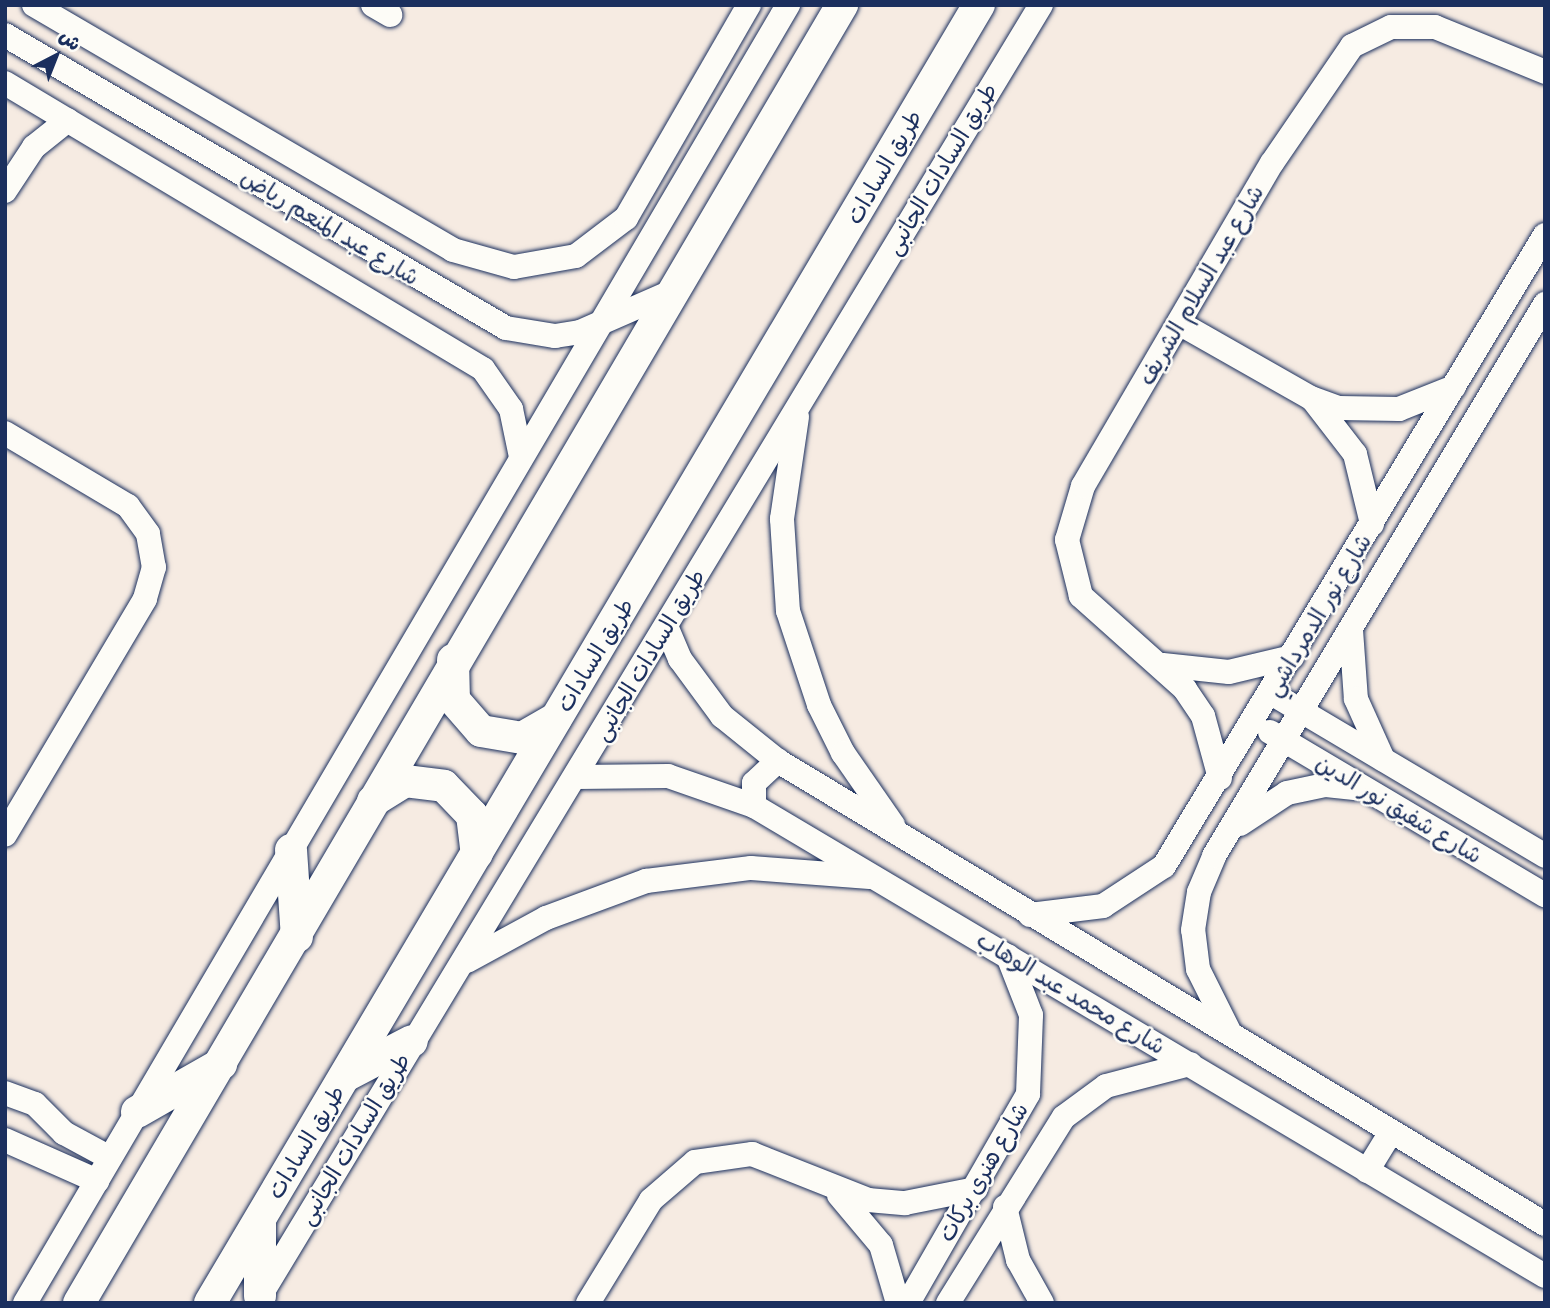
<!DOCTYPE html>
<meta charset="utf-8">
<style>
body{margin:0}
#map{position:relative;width:1550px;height:1308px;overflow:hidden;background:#f6ebe2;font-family:Itim,"Playpen Sans Arabic",sans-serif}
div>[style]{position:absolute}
.roads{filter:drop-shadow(0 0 2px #1b2f5e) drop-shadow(0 0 2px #1b2f5e)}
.minor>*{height:24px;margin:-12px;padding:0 12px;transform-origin:12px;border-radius:12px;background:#fdfcf7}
.major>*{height:32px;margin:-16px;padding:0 16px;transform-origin:16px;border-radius:16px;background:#fdfcf7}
span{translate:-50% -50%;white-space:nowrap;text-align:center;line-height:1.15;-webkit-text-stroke:5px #fdfcf7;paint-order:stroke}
.street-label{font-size:23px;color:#1b2f5e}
.frame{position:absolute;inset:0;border:7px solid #1b2f5e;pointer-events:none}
.north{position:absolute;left:21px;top:21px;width:70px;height:70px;-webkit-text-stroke:5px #fdfcf7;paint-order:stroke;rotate:42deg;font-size:19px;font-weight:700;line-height:28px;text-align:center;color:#1b2f5e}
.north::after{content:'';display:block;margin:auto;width:24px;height:32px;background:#1b2f5e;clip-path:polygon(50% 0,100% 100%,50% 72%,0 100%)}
</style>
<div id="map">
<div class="roads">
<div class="minor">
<i style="left:34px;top:5px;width:485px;rotate:30.3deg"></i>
<i style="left:453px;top:250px;width:63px;rotate:15.6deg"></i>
<i style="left:514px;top:267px;width:63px;rotate:-10.1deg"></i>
<i style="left:576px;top:256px;width:63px;rotate:-37.2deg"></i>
<i style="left:626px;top:218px;width:246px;rotate:-60deg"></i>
<i style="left:373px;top:5px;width:20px;rotate:30deg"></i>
<i style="left:5px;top:35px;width:580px;rotate:30.32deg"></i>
<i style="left:506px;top:328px;width:50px;rotate:9.3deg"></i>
<i style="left:555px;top:336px;width:25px;rotate:-9deg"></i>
<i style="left:580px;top:332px;width:99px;rotate:-23.7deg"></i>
<i style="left:5px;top:83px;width:557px;rotate:30.89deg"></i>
<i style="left:483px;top:369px;width:49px;rotate:55deg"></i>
<i style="left:511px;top:409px;width:49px;rotate:78.2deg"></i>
<i style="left:5px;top:191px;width:53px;rotate:-56.6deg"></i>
<i style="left:34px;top:147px;width:43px;rotate:-38.5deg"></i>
<i style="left:1179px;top:323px;width:152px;rotate:29.6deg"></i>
<i style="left:1311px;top:398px;width:30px;rotate:20deg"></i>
<i style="left:1339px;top:408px;width:60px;rotate:1deg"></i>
<i style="left:1399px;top:409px;width:59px;rotate:-21.8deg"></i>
<i style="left:1314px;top:401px;width:67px;rotate:52.3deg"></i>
<i style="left:1355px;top:454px;width:72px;rotate:76.3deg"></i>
<i style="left:797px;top:417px;width:103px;rotate:98.4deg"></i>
<i style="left:782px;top:519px;width:92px;rotate:86.3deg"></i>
<i style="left:788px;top:611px;width:99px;rotate:71.7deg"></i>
<i style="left:819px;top:705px;width:54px;rotate:63.4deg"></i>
<i style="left:843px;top:753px;width:88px;rotate:55.2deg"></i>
<i style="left:5px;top:433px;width:143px;rotate:30.7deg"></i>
<i style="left:128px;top:506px;width:34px;rotate:54deg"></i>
<i style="left:148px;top:534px;width:34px;rotate:80deg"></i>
<i style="left:154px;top:567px;width:33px;rotate:106deg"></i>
<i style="left:145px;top:599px;width:274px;rotate:120.7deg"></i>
<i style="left:666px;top:626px;width:36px;rotate:67deg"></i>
<i style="left:680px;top:659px;width:71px;rotate:53.6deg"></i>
<i style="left:722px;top:716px;width:72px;rotate:38.8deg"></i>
<i style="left:778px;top:761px;width:896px;rotate:31.12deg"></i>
<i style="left:1351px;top:630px;width:69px;rotate:85.9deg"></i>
<i style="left:1356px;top:699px;width:66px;rotate:65.8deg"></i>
<i style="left:1163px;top:665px;width:66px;rotate:6.1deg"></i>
<i style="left:1229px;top:672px;width:65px;rotate:-13.4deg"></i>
<i style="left:1271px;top:693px;width:319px;rotate:30.7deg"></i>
<i style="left:1270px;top:732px;width:320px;rotate:30.7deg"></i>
<i style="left:577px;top:777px;width:91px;rotate:-0.6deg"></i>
<i style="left:668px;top:776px;width:91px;rotate:19.2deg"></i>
<i style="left:754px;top:806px;width:920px;rotate:30.72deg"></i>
<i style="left:1220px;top:778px;width:64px;rotate:-105.3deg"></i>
<i style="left:1203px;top:716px;width:32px;rotate:-124deg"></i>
<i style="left:1185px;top:689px;width:140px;rotate:-138.2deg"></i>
<i style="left:1081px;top:596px;width:58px;rotate:-104deg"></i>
<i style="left:1067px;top:540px;width:56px;rotate:-73.5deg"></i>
<i style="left:1083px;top:486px;width:374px;rotate:-59.7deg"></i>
<i style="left:1272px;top:163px;width:142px;rotate:-55.6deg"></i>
<i style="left:1352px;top:46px;width:43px;rotate:-26deg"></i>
<i style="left:1391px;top:27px;width:44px"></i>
<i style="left:1435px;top:27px;width:119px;rotate:22.2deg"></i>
<i style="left:754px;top:806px;width:23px;rotate:-90deg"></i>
<i style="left:754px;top:783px;width:33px;rotate:-43deg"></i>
<i style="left:1240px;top:824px;width:56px;rotate:-33.4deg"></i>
<i style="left:1287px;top:793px;width:40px;rotate:-12deg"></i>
<i style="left:1326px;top:785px;width:31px;rotate:6deg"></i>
<i style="left:1030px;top:915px;width:74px;rotate:-7deg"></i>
<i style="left:1103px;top:906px;width:73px;rotate:-33.3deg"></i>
<i style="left:1164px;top:866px;width:737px;rotate:-58.88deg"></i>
<i style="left:467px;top:961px;width:90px;rotate:-28.6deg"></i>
<i style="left:546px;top:918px;width:107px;rotate:-20.3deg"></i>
<i style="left:646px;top:881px;width:106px;rotate:-7.1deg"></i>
<i style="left:751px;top:868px;width:119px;rotate:4.3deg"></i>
<i style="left:1229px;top:1031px;width:69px;rotate:-116.6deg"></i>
<i style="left:1198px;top:969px;width:39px;rotate:-97deg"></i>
<i style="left:1193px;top:930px;width:38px;rotate:-81deg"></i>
<i style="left:1199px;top:892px;width:39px;rotate:-67deg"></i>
<i style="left:1214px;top:856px;width:644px;rotate:-59.05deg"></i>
<i style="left:5px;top:1093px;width:32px;rotate:20deg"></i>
<i style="left:35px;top:1104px;width:41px;rotate:45deg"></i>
<i style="left:64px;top:1133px;width:52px;rotate:28.5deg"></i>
<i style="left:5px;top:1140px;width:101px;rotate:24deg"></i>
<i style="left:1367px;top:1171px;width:46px;rotate:-58.4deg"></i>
<i style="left:839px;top:1195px;width:65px;rotate:50deg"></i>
<i style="left:881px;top:1245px;width:60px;rotate:73.7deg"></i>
<i style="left:1005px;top:1207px;width:55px;rotate:76.2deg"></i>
<i style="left:1018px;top:1260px;width:49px;rotate:60.8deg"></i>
<i style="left:260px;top:1296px;width:1509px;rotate:-58.83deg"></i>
<i style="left:25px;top:1303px;width:1506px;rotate:-59.55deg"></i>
<i style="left:588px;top:1303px;width:121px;rotate:-58.5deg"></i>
<i style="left:651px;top:1200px;width:58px;rotate:-40.8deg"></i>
<i style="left:695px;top:1162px;width:58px;rotate:-8deg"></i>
<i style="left:752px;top:1154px;width:125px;rotate:21.6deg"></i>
<i style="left:868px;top:1200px;width:37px;rotate:5deg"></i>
<i style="left:905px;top:1203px;width:72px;rotate:-11.2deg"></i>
<i style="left:908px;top:1303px;width:241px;rotate:-60.1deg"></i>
<i style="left:1028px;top:1094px;width:79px;rotate:-87.8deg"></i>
<i style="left:1031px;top:1015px;width:63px;rotate:-111.3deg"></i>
<i style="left:948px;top:1303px;width:219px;rotate:-58.1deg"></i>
<i style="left:1064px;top:1117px;width:52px;rotate:-36.4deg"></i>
<i style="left:1106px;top:1086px;width:87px;rotate:-14.7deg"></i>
</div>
<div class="major">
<i style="left:453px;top:660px;width:40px;rotate:88.6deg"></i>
<i style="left:454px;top:700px;width:41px;rotate:48.9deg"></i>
<i style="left:481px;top:731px;width:42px;rotate:9.7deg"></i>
<i style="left:522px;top:738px;width:39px;rotate:-30deg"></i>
<i style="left:373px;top:801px;width:38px;rotate:-32deg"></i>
<i style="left:405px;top:781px;width:39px;rotate:7deg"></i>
<i style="left:444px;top:786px;width:40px;rotate:46deg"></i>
<i style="left:472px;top:815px;width:39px;rotate:83deg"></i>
<i style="left:291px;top:850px;width:87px;rotate:86.1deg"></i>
<i style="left:347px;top:1075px;width:73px;rotate:-27.6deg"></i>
<i style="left:137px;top:1112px;width:97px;rotate:-29.7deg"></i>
<i style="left:260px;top:1296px;width:75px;rotate:-90deg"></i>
<i style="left:79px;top:1303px;width:1506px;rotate:-59.55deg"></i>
<i style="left:210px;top:1303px;width:1509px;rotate:-59.36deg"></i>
</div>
</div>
<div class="street-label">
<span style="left:884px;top:167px;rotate:-60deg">طريق السادات</span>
<span style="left:941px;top:169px;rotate:-59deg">طريق السادات الجانبى</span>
<span style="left:330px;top:227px;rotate:31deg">شارع عبد المنعم رياض</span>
<span style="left:1201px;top:285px;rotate:-60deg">شارع عبد السلام الشريف</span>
<span style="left:1318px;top:615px;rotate:-59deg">شارع نور الدمرداشي</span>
<span style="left:595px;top:655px;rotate:-59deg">طريق السادات</span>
<span style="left:649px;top:655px;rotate:-59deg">طريق السادات الجانبى</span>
<span style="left:1399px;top:809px;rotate:31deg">شارع شفيق نور الدين</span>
<span style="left:1071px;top:993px;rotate:31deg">شارع محمد عبد الوهاب</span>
<span style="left:354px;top:1139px;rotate:-59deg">طريق السادات الجانبى</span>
<span style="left:306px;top:1142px;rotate:-59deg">طريق السادات</span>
<span style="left:983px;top:1172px;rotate:-60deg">شارع هنرى بركات</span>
</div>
<div class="frame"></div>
<div class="north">ش</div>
</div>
